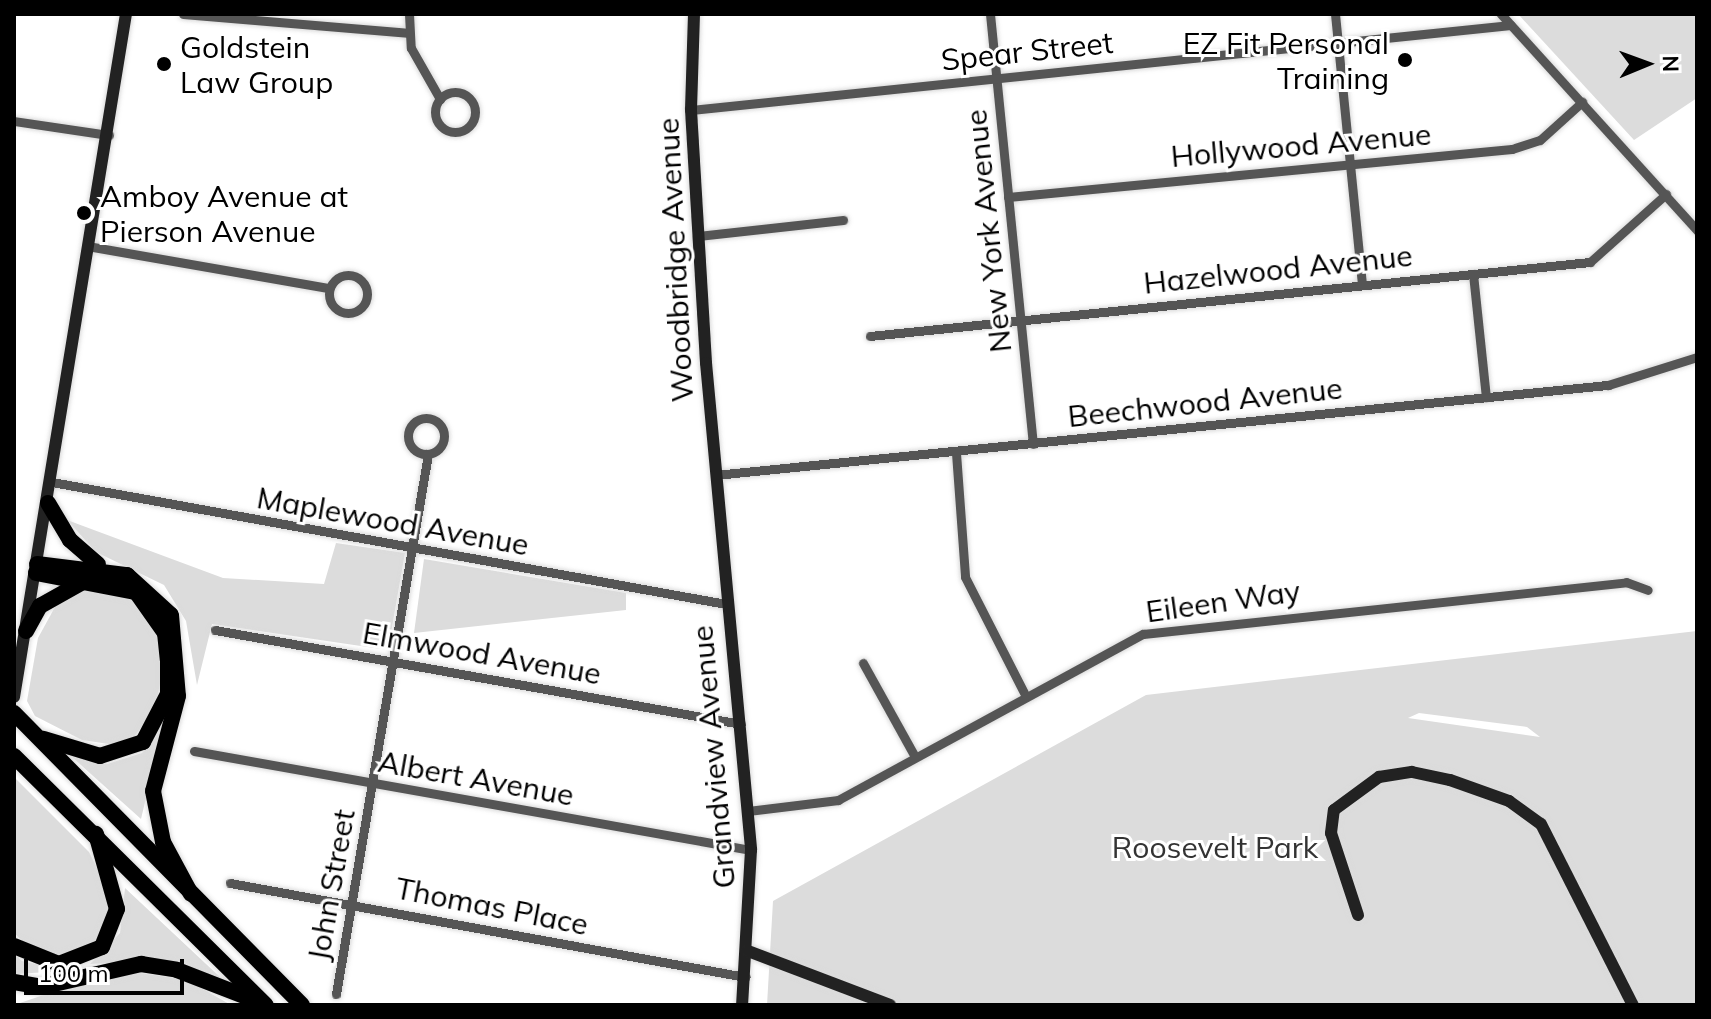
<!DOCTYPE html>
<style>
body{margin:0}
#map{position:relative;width:1711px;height:1019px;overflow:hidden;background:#fff;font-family:Mulish,sans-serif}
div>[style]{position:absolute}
.green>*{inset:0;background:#dcdcdc}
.roads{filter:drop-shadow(0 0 2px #dbdbdb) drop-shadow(0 0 2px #dbdbdb)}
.street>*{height:9px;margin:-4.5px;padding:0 4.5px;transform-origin:4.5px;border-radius:4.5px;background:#555}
.street>.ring{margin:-4.5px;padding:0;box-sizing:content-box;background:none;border:9px solid #555;border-radius:50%}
.secondary>*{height:12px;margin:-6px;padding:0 6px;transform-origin:6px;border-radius:6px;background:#222}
.highway>*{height:16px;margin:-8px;padding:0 8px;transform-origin:8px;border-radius:8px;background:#000}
.dots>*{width:22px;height:22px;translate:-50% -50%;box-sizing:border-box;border:4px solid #fff;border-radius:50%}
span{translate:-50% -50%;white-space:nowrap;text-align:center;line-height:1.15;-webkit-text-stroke:6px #fff;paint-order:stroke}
.poi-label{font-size:30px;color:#000}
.right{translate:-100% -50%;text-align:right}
.left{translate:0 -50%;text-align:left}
.street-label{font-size:30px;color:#000}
.park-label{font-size:30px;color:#333}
.frame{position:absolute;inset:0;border:16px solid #000;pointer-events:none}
.north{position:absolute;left:1607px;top:24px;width:80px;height:80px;-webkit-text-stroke:6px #fff;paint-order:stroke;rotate:89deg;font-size:22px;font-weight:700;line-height:32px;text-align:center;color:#000}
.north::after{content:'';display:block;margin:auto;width:28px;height:36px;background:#000;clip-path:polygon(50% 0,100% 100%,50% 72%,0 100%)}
.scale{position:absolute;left:24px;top:959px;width:160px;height:36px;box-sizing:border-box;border:4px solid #000;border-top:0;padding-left:10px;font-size:24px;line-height:28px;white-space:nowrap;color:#000;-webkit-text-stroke:6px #fff;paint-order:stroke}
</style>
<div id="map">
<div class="green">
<i style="clip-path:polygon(1518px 14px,1697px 14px,1697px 98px,1634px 140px)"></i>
<i style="clip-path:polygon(67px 520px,223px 578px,324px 584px,336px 543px,405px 553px,388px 650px,212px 624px,197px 685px,186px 621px,164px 585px,96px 552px)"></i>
<i style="clip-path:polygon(424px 559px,626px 593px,626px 610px,414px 633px)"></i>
<i style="clip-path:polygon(91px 585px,138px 600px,156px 628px,163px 667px,155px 710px,133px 738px,116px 745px,82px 740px,35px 716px,27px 701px,38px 638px,61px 596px)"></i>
<i style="clip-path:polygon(evenodd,1697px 631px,1697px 1005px,767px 1005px,773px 901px,1146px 695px,1697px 631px,1419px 713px,1527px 727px,1540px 737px,1408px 718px,1419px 713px)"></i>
<i style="clip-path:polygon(162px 730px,141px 819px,72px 757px,107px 764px,142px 753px)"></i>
<i style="clip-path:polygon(15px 778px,89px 852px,107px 888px,110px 911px,100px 940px,61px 956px,27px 945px,14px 933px)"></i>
<i style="clip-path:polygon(125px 888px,221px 978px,168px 960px,90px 964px,120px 933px)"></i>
<i style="clip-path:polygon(14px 954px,22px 961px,67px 971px,14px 974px)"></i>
<i style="clip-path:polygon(140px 973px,187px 980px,231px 1005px,14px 1005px,97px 977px)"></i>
</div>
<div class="roads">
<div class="street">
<i style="left:183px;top:14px;width:225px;rotate:4.8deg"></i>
<i style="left:409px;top:14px;width:34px;rotate:87deg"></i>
<i style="left:411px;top:48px;width:59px;rotate:60.4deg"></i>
<i style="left:990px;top:14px;width:432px;rotate:84.3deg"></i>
<i style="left:1335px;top:14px;width:271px;rotate:84.3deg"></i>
<i style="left:1501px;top:14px;width:292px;rotate:47.8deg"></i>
<i class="ring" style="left:435px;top:92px;width:31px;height:31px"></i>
<i style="left:691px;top:110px;width:824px;rotate:-5.92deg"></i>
<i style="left:14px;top:121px;width:96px;rotate:8.4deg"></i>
<i style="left:1008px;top:197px;width:506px;rotate:-5.44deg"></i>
<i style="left:1512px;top:149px;width:29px;rotate:-18deg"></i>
<i style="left:1540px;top:140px;width:57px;rotate:-42.1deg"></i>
<i style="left:698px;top:236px;width:146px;rotate:-6.3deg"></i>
<i style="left:93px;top:247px;width:240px;rotate:9.9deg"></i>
<i style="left:1473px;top:274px;width:124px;rotate:84deg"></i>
<i class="ring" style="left:329px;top:275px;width:29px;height:29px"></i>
<i style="left:870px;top:336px;width:724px;rotate:-5.87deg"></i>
<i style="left:1590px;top:262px;width:102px;rotate:-41.8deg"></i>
<i class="ring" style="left:408px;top:418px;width:27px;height:27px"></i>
<i style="left:956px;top:453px;width:124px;rotate:85.8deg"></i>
<i style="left:965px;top:577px;width:130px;rotate:63deg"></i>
<i style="left:715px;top:475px;width:898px;rotate:-5.76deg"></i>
<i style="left:1608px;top:385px;width:93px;rotate:-17.5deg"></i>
<i style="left:52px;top:482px;width:685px;rotate:10.26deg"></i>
<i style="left:215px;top:630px;width:534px;rotate:10.13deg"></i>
<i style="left:863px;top:663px;width:107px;rotate:61deg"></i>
<i style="left:194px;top:751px;width:566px;rotate:10.08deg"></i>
<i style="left:748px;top:811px;width:91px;rotate:-7deg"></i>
<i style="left:838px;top:800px;width:347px;rotate:-28.6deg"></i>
<i style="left:1143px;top:634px;width:486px;rotate:-6.1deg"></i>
<i style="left:1626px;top:582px;width:23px;rotate:20deg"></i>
<i style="left:230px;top:883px;width:524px;rotate:10.34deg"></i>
<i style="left:336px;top:994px;width:548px;rotate:-80.33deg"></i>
</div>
<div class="secondary">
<i style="left:694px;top:14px;width:96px;rotate:91.8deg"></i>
<i style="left:691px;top:110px;width:253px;rotate:86.6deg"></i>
<i style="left:706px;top:363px;width:489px;rotate:84.7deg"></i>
<i style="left:751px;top:850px;width:155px;rotate:93.3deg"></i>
<i style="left:14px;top:697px;width:692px;rotate:-80.69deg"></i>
<i style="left:1358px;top:915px;width:86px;rotate:-108.2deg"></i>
<i style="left:1331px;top:833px;width:23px;rotate:-83deg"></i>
<i style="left:1334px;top:810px;width:56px;rotate:-36.3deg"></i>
<i style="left:1379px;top:777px;width:33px;rotate:-9deg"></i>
<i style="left:1412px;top:772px;width:39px;rotate:12deg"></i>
<i style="left:1450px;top:780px;width:63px;rotate:19.6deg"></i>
<i style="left:1509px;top:801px;width:39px;rotate:36deg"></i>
<i style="left:1541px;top:824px;width:203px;rotate:63.1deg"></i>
<i style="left:748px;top:951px;width:152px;rotate:20.8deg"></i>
</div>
<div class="highway">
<i style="left:48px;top:503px;width:43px;rotate:59.3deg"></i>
<i style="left:70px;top:540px;width:37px;rotate:41deg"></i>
<i style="left:37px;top:564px;width:91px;rotate:7deg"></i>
<i style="left:127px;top:575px;width:59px;rotate:42.3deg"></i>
<i style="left:171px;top:615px;width:81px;rotate:85.1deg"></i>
<i style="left:178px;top:696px;width:98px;rotate:104.7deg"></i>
<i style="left:153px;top:791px;width:52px;rotate:78.9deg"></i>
<i style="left:163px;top:842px;width:59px;rotate:61.7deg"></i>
<i style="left:36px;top:573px;width:102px;rotate:10.8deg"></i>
<i style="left:136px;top:592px;width:50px;rotate:54.7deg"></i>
<i style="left:165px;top:633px;width:27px;rotate:84deg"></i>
<i style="left:168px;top:660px;width:34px;rotate:90deg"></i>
<i style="left:168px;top:694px;width:54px;rotate:117.5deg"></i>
<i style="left:143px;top:742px;width:45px;rotate:162deg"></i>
<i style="left:100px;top:756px;width:59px;rotate:-163.1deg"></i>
<i style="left:26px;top:631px;width:29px;rotate:-61deg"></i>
<i style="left:40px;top:606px;width:49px;rotate:-29.2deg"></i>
<i style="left:14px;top:713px;width:410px;rotate:45.4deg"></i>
<i style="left:14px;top:756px;width:354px;rotate:44.7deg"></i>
<i style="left:14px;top:946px;width:48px;rotate:21.8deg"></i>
<i style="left:59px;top:964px;width:46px;rotate:-21.6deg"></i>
<i style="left:102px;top:947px;width:41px;rotate:-68.5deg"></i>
<i style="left:117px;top:909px;width:78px;rotate:-105.6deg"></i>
<i style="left:14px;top:982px;width:27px;rotate:10deg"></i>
<i style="left:41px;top:987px;width:103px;rotate:-13deg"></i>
<i style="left:141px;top:964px;width:36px;rotate:9deg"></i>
<i style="left:177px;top:970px;width:86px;rotate:21.2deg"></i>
</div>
</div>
<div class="dots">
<i style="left:1405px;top:60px;background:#000"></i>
<i style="left:164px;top:64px;background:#000"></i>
<i style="left:84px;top:213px;background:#000"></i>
</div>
<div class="poi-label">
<span class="right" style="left:1389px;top:60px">EZ Fit Personal<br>Training</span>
<span class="left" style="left:180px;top:64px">Goldstein<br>Law Group</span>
<span class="left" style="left:100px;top:213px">Amboy Avenue at<br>Pierson Avenue</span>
</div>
<div class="street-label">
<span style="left:1027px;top:51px;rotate:-6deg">Spear Street</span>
<span style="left:1301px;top:145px;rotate:-5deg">Hollywood Avenue</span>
<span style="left:988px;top:231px;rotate:-96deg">New York Avenue</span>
<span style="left:675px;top:260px;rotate:-93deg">Woodbridge Avenue</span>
<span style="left:1278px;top:269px;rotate:-6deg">Hazelwood Avenue</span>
<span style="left:1205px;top:402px;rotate:-6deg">Beechwood Avenue</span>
<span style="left:393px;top:521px;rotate:10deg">Maplewood Avenue</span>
<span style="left:1223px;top:601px;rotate:-8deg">Eileen Way</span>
<span style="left:482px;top:653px;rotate:10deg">Elmwood Avenue</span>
<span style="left:713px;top:757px;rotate:-95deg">Grandview Avenue</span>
<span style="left:476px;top:778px;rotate:10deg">Albert Avenue</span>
<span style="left:331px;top:885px;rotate:-80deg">John Street</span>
<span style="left:492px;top:906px;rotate:11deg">Thomas Place</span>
</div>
<div class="park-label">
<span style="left:1215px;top:847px">Roosevelt Park</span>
</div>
<div class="frame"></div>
<div class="north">N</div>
<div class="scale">100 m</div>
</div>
